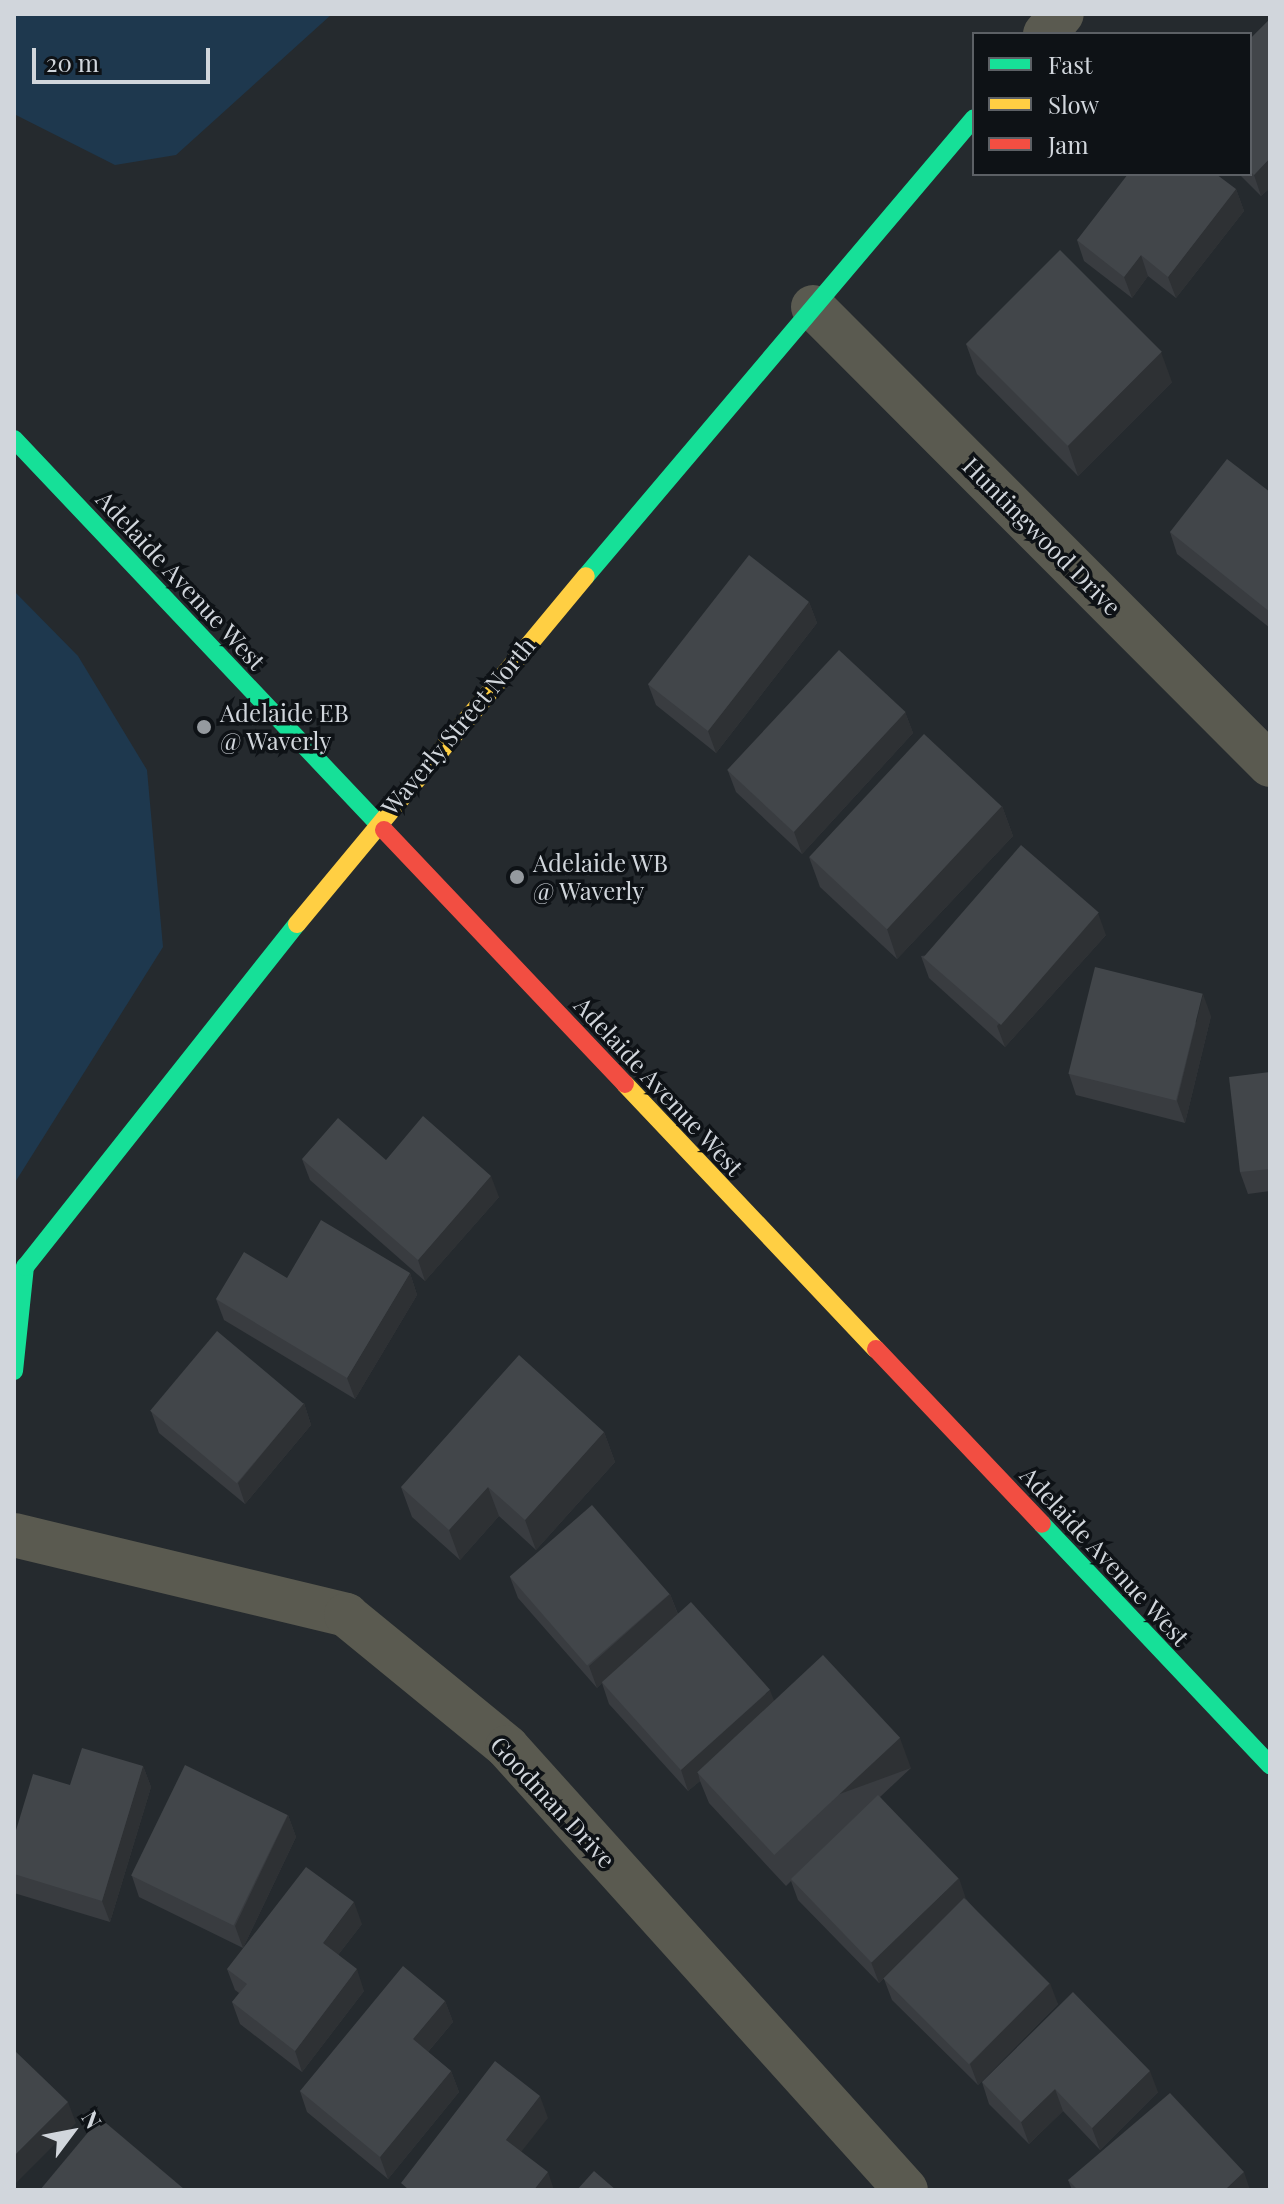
<!DOCTYPE html>
<style>
body{margin:0}
#map{position:relative;width:1284px;height:2204px;overflow:hidden;background:#252a2e;font-family:"Playfair Display",serif}
div>[style]{position:absolute}
.green>*{inset:0;background:#1e384e}
.street>*{height:44px;margin:-22px;padding:0 22px;transform-origin:22px;border-radius:22px;background:#5a5a50}
.fast>*{height:18px;margin:-9px;padding:0 9px;transform-origin:9px;border-radius:9px;background:#16e098}
.slow>*{height:18px;margin:-9px;padding:0 9px;transform-origin:9px;border-radius:9px;background:#ffcf43}
.jam>*{height:18px;margin:-9px;padding:0 9px;transform-origin:9px;border-radius:9px;background:#f24e42}
.wall>*{inset:0;background:#393c40}
.shaded-wall>*{inset:0;background:#2e3134;transform-origin:0 0}
.building>*{inset:0;background:#42464a;transform-origin:0 0}
.dots>*{width:22px;height:22px;translate:-50% -50%;box-sizing:border-box;border:4px solid #0e1216;border-radius:50%}
span{translate:-50% -50%;white-space:nowrap;text-align:center;line-height:1.15;-webkit-text-stroke:7px #0e1216;paint-order:stroke}
.street-label{font-size:24px;color:#d1d6dc}
.poi-label{font-size:24px;color:#d1d6dc}
.left{translate:0 -50%;text-align:left}
.frame{position:absolute;inset:0;border:16px solid #d1d6dc;pointer-events:none}
.legend{position:absolute;left:972px;top:32px;width:280px;height:144px;box-sizing:border-box;background:#0e1216;border:2px solid #5c6065;margin:0;padding:10px 14px;list-style:none;font-size:24px;color:#d1d6dc}
.legend li{display:flex;align-items:center;gap:16px;height:40px}
.legend b{width:40px;border:2px solid #5c6065}
.north{position:absolute;left:32px;top:2092px;width:80px;height:80px;-webkit-text-stroke:6px #0e1216;paint-order:stroke;rotate:58deg;font-size:22px;font-weight:700;line-height:32px;text-align:center;color:#d1d6dc}
.north::after{content:'';display:block;margin:auto;width:28px;height:36px;background:#d1d6dc;clip-path:polygon(50% 0,100% 100%,50% 72%,0 100%)}
.scale{position:absolute;left:32px;top:48px;width:178px;height:36px;box-sizing:border-box;border:4px solid #d1d6dc;border-top:0;padding-left:10px;font-size:24px;line-height:28px;white-space:nowrap;color:#d1d6dc;-webkit-text-stroke:6px #0e1216;paint-order:stroke}
</style>
<div id="map">
<div class="green">
<i style="clip-path:polygon(14px 14px,332px 14px,176px 155px,115px 165px,14px 114px)"></i>
<i style="clip-path:polygon(14px 591px,78px 656px,147px 770px,163px 947px,14px 1184px)"></i>
</div>
<div class="street">
<i style="left:1045px;top:34px;width:26px;rotate:-50deg"></i>
<i style="left:813px;top:307px;width:647px;rotate:45.06deg"></i>
<i style="left:14px;top:1535px;width:342px;rotate:13.5deg"></i>
<i style="left:346px;top:1615px;width:208px;rotate:39.3deg"></i>
<i style="left:507px;top:1747px;width:596px;rotate:47.99deg"></i>
</div>
<div class="fast">
<i style="left:14px;top:439px;width:538px;rotate:46.58deg"></i>
<i style="left:586px;top:576px;width:600px;rotate:-49.73deg"></i>
<i style="left:14px;top:1371px;width:105px;rotate:-84deg"></i>
<i style="left:25px;top:1267px;width:438px;rotate:-51.6deg"></i>
<i style="left:1042px;top:1524px;width:332px;rotate:46.6deg"></i>
</div>
<div class="slow">
<i style="left:297px;top:924px;width:452px;rotate:-50.3deg"></i>
<i style="left:625px;top:1084px;width:365px;rotate:46.6deg"></i>
</div>
<div class="jam">
<i style="left:384px;top:830px;width:350px;rotate:46.5deg"></i>
<i style="left:876px;top:1349px;width:241px;rotate:46.5deg"></i>
</div>
<div class="wall">
<i style="clip-path:polygon(1270px 19px,1270px 188px,1261px 196px,1239px 174px,1250px 174px,1250px 39px)"></i>
<i style="clip-path:polygon(1236px 189px,1244px 211px,1176px 298px,1148px 276px,1132px 298px,1084px 261px,1077px 240px)"></i>
<i style="clip-path:polygon(966px 344px,1172px 382px,1078px 476px,977px 374px)"></i>
<i style="clip-path:polygon(1270px 492px,1270px 628px,1177px 554px,1170px 532px)"></i>
<i style="clip-path:polygon(809px 602px,817px 623px,716px 753px,656px 705px,648px 684px)"></i>
<i style="clip-path:polygon(905px 712px,913px 733px,802px 854px,736px 792px,728px 771px)"></i>
<i style="clip-path:polygon(1002px 806px,1013px 836px,897px 959px,820px 887px,809px 857px)"></i>
<i style="clip-path:polygon(1106px 935px,1005px 1047px,929px 978px,921px 956px)"></i>
<i style="clip-path:polygon(1211px 1016px,1185px 1123px,1076px 1095px,1069px 1074px)"></i>
<i style="clip-path:polygon(1270px 1072px,1270px 1191px,1248px 1194px,1240px 1172px)"></i>
<i style="clip-path:polygon(302px 1159px,499px 1197px,425px 1281px,310px 1180px)"></i>
<i style="clip-path:polygon(410px 1273px,417px 1295px,355px 1399px,224px 1320px,216px 1299px,287px 1278px)"></i>
<i style="clip-path:polygon(304px 1403px,311px 1425px,245px 1504px,159px 1433px,151px 1411px)"></i>
<i style="clip-path:polygon(604px 1432px,615px 1462px,536px 1550px,499px 1516px,460px 1560px,412px 1517px,401px 1487px)"></i>
<i style="clip-path:polygon(510px 1577px,670px 1594px,678px 1614px,774px 1701px,911px 1768px,880px 1797px,966px 1899px,1058px 2004px,978px 2085px,892px 2000px,884px 1979px,898px 1965px,879px 1983px,798px 1900px,791px 1881px,786px 1886px,709px 1803px,700px 1781px,688px 1791px,609px 1704px,602px 1683px,597px 1688px,518px 1598px)"></i>
<i style="clip-path:polygon(143px 1766px,151px 1787px,110px 1922px,14px 1893px,14px 1837px,70px 1785px)"></i>
<i style="clip-path:polygon(288px 1815px,296px 1837px,243px 1948px,139px 1897px,132px 1876px)"></i>
<i style="clip-path:polygon(362px 1924px,338px 1955px,364px 1991px,302px 2072px,240px 2024px,232px 2002px,239px 1993px,235px 1990px,227px 1969px)"></i>
<i style="clip-path:polygon(445px 2001px,453px 2022px,428px 2052px,451px 2071px,459px 2092px,388px 2179px,307px 2112px,300px 2091px)"></i>
<i style="clip-path:polygon(982px 2082px,1158px 2092px,1100px 2150px,1063px 2111px,1029px 2144px,989px 2104px)"></i>
<i style="clip-path:polygon(1068px 2180px,1250px 2190px,1072px 2190px)"></i>
</div>
<div class="shaded-wall">
<i style="clip-path:polygon(1270px 158px,1270px 188px,1261px 196px,1254px 175px)"></i>
<i style="clip-path:polygon(1236px 189px,1244px 211px,1176px 298px,1168px 277px)"></i>
<i style="clip-path:polygon(1141px 255px,1148px 276px,1132px 298px,1124px 277px)"></i>
<i style="clip-path:polygon(1161px 352px,1172px 382px,1078px 476px,1068px 446px)"></i>
<i style="clip-path:polygon(809px 602px,817px 623px,716px 753px,708px 731px)"></i>
<i style="clip-path:polygon(905px 712px,913px 733px,802px 854px,794px 832px)"></i>
<i style="clip-path:polygon(1002px 806px,1013px 836px,897px 959px,887px 929px)"></i>
<i style="clip-path:polygon(1098px 913px,1106px 935px,1005px 1047px,997px 1026px)"></i>
<i style="clip-path:polygon(1203px 994px,1211px 1016px,1185px 1123px,1177px 1101px)"></i>
<i style="clip-path:polygon(491px 1176px,499px 1197px,425px 1281px,418px 1260px)"></i>
<i style="clip-path:polygon(410px 1273px,417px 1295px,355px 1399px,347px 1378px)"></i>
<i style="clip-path:polygon(304px 1403px,311px 1425px,245px 1504px,238px 1483px)"></i>
<i style="clip-path:polygon(604px 1432px,615px 1462px,536px 1550px,525px 1520px)"></i>
<i style="clip-path:polygon(488px 1487px,499px 1516px,460px 1560px,449px 1530px)"></i>
<i style="clip-path:polygon(670px 1594px,678px 1615px,597px 1688px,589px 1666px)"></i>
<i style="clip-path:polygon(770px 1690px,778px 1711px,698px 1773px,700px 1781px,688px 1791px,681px 1770px)"></i>
<i style="left:900px;top:1738px;width:32px;height:172px;rotate:70deg"></i>
<i style="clip-path:polygon(143px 1766px,151px 1787px,110px 1922px,102px 1901px)"></i>
<i style="clip-path:polygon(288px 1815px,296px 1837px,243px 1948px,235px 1926px)"></i>
<i style="clip-path:polygon(959px 1878px,966px 1899px,879px 1983px,871px 1962px)"></i>
<i style="clip-path:polygon(354px 1902px,362px 1924px,331px 1964px,323px 1943px)"></i>
<i style="clip-path:polygon(357px 1969px,364px 1991px,302px 2072px,295px 2051px)"></i>
<i style="clip-path:polygon(1050px 1983px,1058px 2004px,978px 2085px,970px 2064px)"></i>
<i style="clip-path:polygon(445px 2001px,453px 2022px,421px 2060px,413px 2039px)"></i>
<i style="clip-path:polygon(451px 2071px,459px 2092px,388px 2179px,380px 2157px)"></i>
<i style="clip-path:polygon(1150px 2071px,1158px 2092px,1100px 2150px,1092px 2128px)"></i>
<i style="clip-path:polygon(1055px 2089px,1063px 2111px,1029px 2144px,1021px 2122px)"></i>
<i style="clip-path:polygon(540px 2096px,548px 2118px,514px 2161px,506px 2140px)"></i>
<i style="clip-path:polygon(68px 2102px,76px 2123px,14px 2185px,14px 2156px)"></i>
<i style="clip-path:polygon(548px 2172px,554px 2190px,534px 2190px)"></i>
<i style="clip-path:polygon(1244px 2172px,1250px 2190px,1225px 2190px)"></i>
</div>
<div class="building">
<i style="clip-path:polygon(1270px 19px,1270px 158px,1254px 175px,1250px 171px,1250px 39px)"></i>
<i style="clip-path:polygon(1128px 174px,1216px 174px,1236px 189px,1168px 277px,1141px 255px,1124px 277px,1077px 240px)"></i>
<i style="left:1060px;top:250px;width:144px;height:133px;rotate:45deg"></i>
<i style="clip-path:polygon(1227px 459px,1270px 492px,1270px 612px,1170px 532px)"></i>
<i style="left:749px;top:555px;width:76px;height:164px;rotate:38deg"></i>
<i style="left:839px;top:650px;width:91px;height:164px;rotate:43deg"></i>
<i style="left:924px;top:734px;width:106px;height:168px;rotate:43deg"></i>
<i style="left:1021px;top:845px;width:103px;height:149px;rotate:41deg"></i>
<i style="left:1095px;top:967px;width:111px;height:110px;rotate:14deg"></i>
<i style="clip-path:polygon(1270px 1072px,1270px 1169px,1240px 1172px,1229px 1077px)"></i>
<i style="clip-path:polygon(423px 1116px,491px 1176px,418px 1260px,302px 1159px,338px 1118px,386px 1160px)"></i>
<i style="clip-path:polygon(321px 1220px,410px 1273px,347px 1378px,216px 1299px,244px 1252px,287px 1278px)"></i>
<i style="left:217px;top:1331px;width:113px;height:104px;rotate:40deg"></i>
<i style="clip-path:polygon(519px 1355px,604px 1432px,525px 1520px,488px 1487px,449px 1530px,401px 1487px)"></i>
<i style="left:592px;top:1505px;width:118px;height:109px;rotate:49deg"></i>
<i style="left:691px;top:1602px;width:118px;height:120px;rotate:48deg"></i>
<i style="left:823px;top:1655px;width:113px;height:172px;rotate:47deg"></i>
<i style="clip-path:polygon(82px 1748px,143px 1766px,102px 1901px,14px 1874px,14px 1837px,33px 1774px,70px 1785px)"></i>
<i style="left:185px;top:1765px;width:114px;height:123px;rotate:26deg"></i>
<i style="left:878px;top:1795px;width:116px;height:121px;rotate:46deg"></i>
<i style="clip-path:polygon(306px 1867px,354px 1902px,323px 1943px,357px 1969px,295px 2051px,232px 2002px,247px 1984px,227px 1969px)"></i>
<i style="left:964px;top:1898px;width:121px;height:114px;rotate:45deg"></i>
<i style="clip-path:polygon(403px 1966px,445px 2001px,413px 2039px,451px 2071px,380px 2157px,300px 2091px)"></i>
<i style="clip-path:polygon(1073px 1992px,1150px 2071px,1092px 2128px,1055px 2089px,1021px 2122px,982px 2082px)"></i>
<i style="clip-path:polygon(14px 2050px,68px 2102px,14px 2156px)"></i>
<i style="clip-path:polygon(495px 2061px,540px 2096px,506px 2140px,548px 2172px,534px 2190px,409px 2190px,401px 2183px)"></i>
<i style="clip-path:polygon(1170px 2093px,1244px 2172px,1225px 2190px,1078px 2190px,1068px 2180px)"></i>
<i style="clip-path:polygon(100px 2118px,184px 2189px,184px 2190px,40px 2190px)"></i>
<i style="clip-path:polygon(594px 2171px,616px 2190px,577px 2190px)"></i>
</div>
<div class="dots">
<i style="left:204px;top:727px;background:#959a9f"></i>
<i style="left:517px;top:877px;background:#959a9f"></i>
</div>
<div class="street-label">
<span style="left:1042px;top:536px;rotate:45deg">Huntingwood Drive</span>
<span style="left:181px;top:580px;rotate:47deg">Adelaide Avenue West</span>
<span style="left:458px;top:726px;rotate:-50deg">Waverly Street North</span>
<span style="left:659px;top:1086px;rotate:47deg">Adelaide Avenue West</span>
<span style="left:1105px;top:1556px;rotate:47deg">Adelaide Avenue West</span>
<span style="left:553px;top:1802px;rotate:47deg">Goodman Drive</span>
</div>
<div class="poi-label">
<span class="left" style="left:220px;top:727px">Adelaide EB<br>@ Waverly</span>
<span class="left" style="left:533px;top:877px">Adelaide WB<br>@ Waverly</span>
</div>
<div class="frame"></div>
<ul class="legend">
<li><b style="height:10px;background:#16e098"></b>Fast</li>
<li><b style="height:10px;background:#ffcf43"></b>Slow</li>
<li><b style="height:10px;background:#f24e42"></b>Jam</li>
</ul>
<div class="north">N</div>
<div class="scale">20 m</div>
</div>
